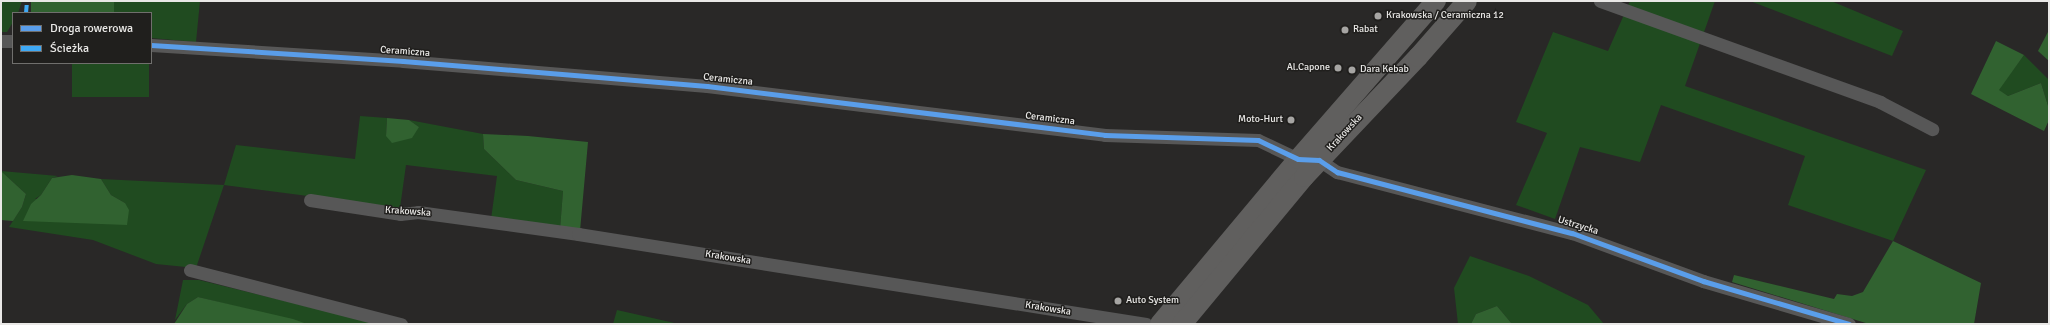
<!DOCTYPE html>
<meta charset="utf-8">
<style>
body{margin:0}
#map{position:relative;width:2050px;height:325px;overflow:hidden;background:#292827;font-family:Signika,sans-serif}
div>[style]{position:absolute}
.green>*{inset:0;background:#204b20;transform-origin:0 0}
.forest>*{inset:0;background:#316230;transform-origin:0 0}
.street>*{height:13px;margin:-6.5px;padding:0 6.5px;transform-origin:6.5px;border-radius:6.5px;background:#575757}
.primary>*{height:20px;margin:-10px;padding:0 10px;transform-origin:10px;border-radius:10px;background:#605f5e}
.quiet>*{height:4px;margin-top:-2px;transform-origin:0;background:repeating-linear-gradient(90deg,#3fa9f5 0 8px,transparent 0 12px)}
.cycleway>*{height:5px;margin:-2.5px;padding:0 2.5px;transform-origin:2.5px;border-radius:2.5px;background:#5a9eea}
.dots>*{width:11px;height:11px;translate:-50% -50%;box-sizing:border-box;border:2px solid #201f1d;border-radius:50%}
span{translate:-50% -50%;white-space:nowrap;text-align:center;line-height:1.15;-webkit-text-stroke:3px #201f1d;paint-order:stroke}
.poi-label{font-size:10px;color:#e9e8e6}
.left{translate:0 -50%;text-align:left}
.right{translate:-100% -50%;text-align:right}
.street-label{font-size:10px;color:#e9e8e6}
.frame{position:absolute;inset:0;border:2px solid #e9e8e6;pointer-events:none}
.legend{position:absolute;left:12px;top:12px;width:140px;height:52px;box-sizing:border-box;background:#201f1d;border:1px solid #706f6d;margin:0;padding:5px 7px;list-style:none;font-size:12px;color:#e9e8e6}
.legend li{display:flex;align-items:center;gap:8px;height:20px}
.legend b{width:20px;border:1px solid #706f6d}
</style>
<div id="map">
<div class="green">
<i style="clip-path:polygon(2px 1px,22px 1px,18px 13px,13px 13px,13px 22px,7px 32px,1px 32px)"></i>
<i style="clip-path:polygon(114px 1px,200px 1px,196px 42px,151px 38px,151px 13px,108px 13px)"></i>
<i style="clip-path:polygon(1630px 1px,1715px 1px,1685px 86px,1926px 170px,1893px 241px,1788px 205px,1805px 156px,1661px 105px,1640px 162px,1580px 147px,1555px 219px,1516px 205px,1547px 133px,1516px 122px,1553px 32px,1608px 51px)"></i>
<i style="clip-path:polygon(1750px 1px,1831px 1px,1903px 31px,1892px 56px)"></i>
<i style="clip-path:polygon(2024px 55px,2049px 80px,2049px 109px,2041px 83px,2008px 96px,1998px 90px)"></i>
<i style="left:72px;top:63px;width:77px;height:34px"></i>
<i style="clip-path:polygon(360px 116px,387px 118px,386px 136px,419px 127px,409px 120px,483px 134px,484px 149px,516px 180px,563px 191px,560px 229px,491px 219px,497px 176px,406px 165px,400px 208px,224px 185px,196px 268px,156px 264px,93px 240px,9px 227px,22px 207px,26px 194px,1px 171px,58px 176px,52px 178px,41px 195px,35px 199px,125px 203px,111px 195px,101px 179px,224px 185px,236px 145px,355px 159px)"></i>
<i style="clip-path:polygon(1470px 256px,1529px 276px,1588px 305px,1604px 324px,1512px 324px,1497px 306px,1476px 314px,1471px 324px,1458px 324px,1454px 288px)"></i>
<i style="clip-path:polygon(183px 280px,199px 280px,379px 324px,307px 324px,198px 297px,187px 304px,175px 320px)"></i>
<i style="clip-path:polygon(617px 310px,679px 324px,613px 324px)"></i>
</div>
<div class="forest">
<i style="left:31px;top:1px;width:83px;height:12px"></i>
<i style="clip-path:polygon(2049px 30px,2049px 61px,2038px 51px)"></i>
<i style="clip-path:polygon(1996px 41px,2024px 55px,1999px 90px,2008px 96px,2041px 83px,2049px 109px,2049px 120px,2044px 131px,1971px 94px)"></i>
<i style="clip-path:polygon(387px 118px,409px 120px,419px 127px,412px 138px,392px 143px,386px 136px)"></i>
<i style="clip-path:polygon(483px 134px,528px 136px,588px 142px,580px 231px,560px 229px,563px 191px,516px 180px,484px 149px)"></i>
<i style="clip-path:polygon(1px 171px,26px 194px,22px 207px,13px 221px,1px 220px)"></i>
<i style="clip-path:polygon(72px 175px,101px 179px,111px 195px,125px 203px,129px 210px,127px 225px,23px 221px,31px 204px,41px 195px,52px 178px)"></i>
<i style="clip-path:polygon(1893px 241px,1981px 283px,1974px 324px,1869px 324px,1732px 282px,1734px 275px,1834px 299px,1837px 294px,1852px 296px,1863px 292px)"></i>
<i style="clip-path:polygon(198px 297px,293px 319px,307px 324px,174px 324px,187px 304px)"></i>
<i style="clip-path:polygon(1497px 306px,1512px 324px,1471px 324px,1476px 314px)"></i>
</div>
<div class="street">
<i style="left:1600px;top:1px;width:298px;rotate:19.8deg"></i>
<i style="left:1880px;top:102px;width:59px;rotate:27.4deg"></i>
<i style="left:1px;top:41px;width:12px"></i>
<i style="left:151px;top:45px;width:253px;rotate:3.6deg"></i>
<i style="left:403px;top:61px;width:305px;rotate:4.7deg"></i>
<i style="left:707px;top:86px;width:401px;rotate:7deg"></i>
<i style="left:1105px;top:135px;width:153px;rotate:1.9deg"></i>
<i style="left:1258px;top:140px;width:44px;rotate:25.4deg"></i>
<i style="left:1298px;top:159px;width:21px;rotate:3deg"></i>
<i style="left:1319px;top:160px;width:22px;rotate:34deg"></i>
<i style="left:1337px;top:172px;width:243px;rotate:14.6deg"></i>
<i style="left:1572px;top:233px;width:140px;rotate:20.1deg"></i>
<i style="left:1703px;top:281px;width:152px;rotate:16.4deg"></i>
<i style="left:310px;top:200px;width:91px;rotate:8.8deg"></i>
<i style="left:400px;top:214px;width:18px;rotate:-6deg"></i>
<i style="left:418px;top:212px;width:162px;rotate:7.8deg"></i>
<i style="left:578px;top:234px;width:575px;rotate:9deg"></i>
<i style="left:190px;top:270px;width:218px;rotate:14.4deg"></i>
</div>
<div class="primary">
<i style="left:1160px;top:324px;width:215px;rotate:-50.1deg"></i>
<i style="left:1298px;top:159px;width:210px;rotate:-48.9deg"></i>
<i style="left:1182px;top:324px;width:191px;rotate:-50.3deg"></i>
<i style="left:1304px;top:177px;width:166px;rotate:-46.5deg"></i>
<i style="left:1418px;top:57px;width:74px;rotate:-48.8deg"></i>
</div>
<div class="quiet">
<i style="left:26px;top:13px;width:12px;rotate:-85deg"></i>
</div>
<div class="cycleway">
<i style="left:151px;top:45px;width:253px;rotate:3.6deg"></i>
<i style="left:403px;top:61px;width:305px;rotate:4.7deg"></i>
<i style="left:707px;top:86px;width:401px;rotate:7deg"></i>
<i style="left:1105px;top:135px;width:153px;rotate:1.9deg"></i>
<i style="left:1258px;top:140px;width:44px;rotate:25.4deg"></i>
<i style="left:1298px;top:159px;width:21px;rotate:3deg"></i>
<i style="left:1319px;top:160px;width:22px;rotate:34deg"></i>
<i style="left:1337px;top:172px;width:243px;rotate:14.6deg"></i>
<i style="left:1572px;top:233px;width:140px;rotate:20.1deg"></i>
<i style="left:1703px;top:281px;width:152px;rotate:16.4deg"></i>
</div>
<div class="dots">
<i style="left:1378px;top:16px;background:#a6a5a3"></i>
<i style="left:1345px;top:30px;background:#a6a5a3"></i>
<i style="left:1338px;top:68px;background:#a6a5a3"></i>
<i style="left:1352px;top:70px;background:#a6a5a3"></i>
<i style="left:1291px;top:120px;background:#a6a5a3"></i>
<i style="left:1118px;top:301px;background:#a6a5a3"></i>
</div>
<div class="poi-label">
<span class="left" style="left:1386px;top:16px">Krakowska / Ceramiczna 12</span>
<span class="left" style="left:1353px;top:30px">Rabat</span>
<span class="right" style="left:1330px;top:68px">Al.Capone</span>
<span class="left" style="left:1360px;top:70px">Dara Kebab</span>
<span class="right" style="left:1283px;top:120px">Moto-Hurt</span>
<span class="left" style="left:1126px;top:301px">Auto System</span>
</div>
<div class="street-label">
<span style="left:405px;top:52px;rotate:4deg">Ceramiczna</span>
<span style="left:728px;top:80px;rotate:6deg">Ceramiczna</span>
<span style="left:1050px;top:119px;rotate:7deg">Ceramiczna</span>
<span style="left:1345px;top:133px;rotate:-47deg">Krakowska</span>
<span style="left:408px;top:212px;rotate:4deg">Krakowska</span>
<span style="left:1578px;top:226px;rotate:17deg">Ustrzycka</span>
<span style="left:728px;top:258px;rotate:9deg">Krakowska</span>
<span style="left:1048px;top:309px;rotate:9deg">Krakowska</span>
</div>
<div class="frame"></div>
<ul class="legend">
<li><b style="height:5px;background:#5a9eea"></b>Droga rowerowa</li>
<li><b style="height:5px;background:#3fa9f5"></b>Ścieżka</li>
</ul>
</div>
